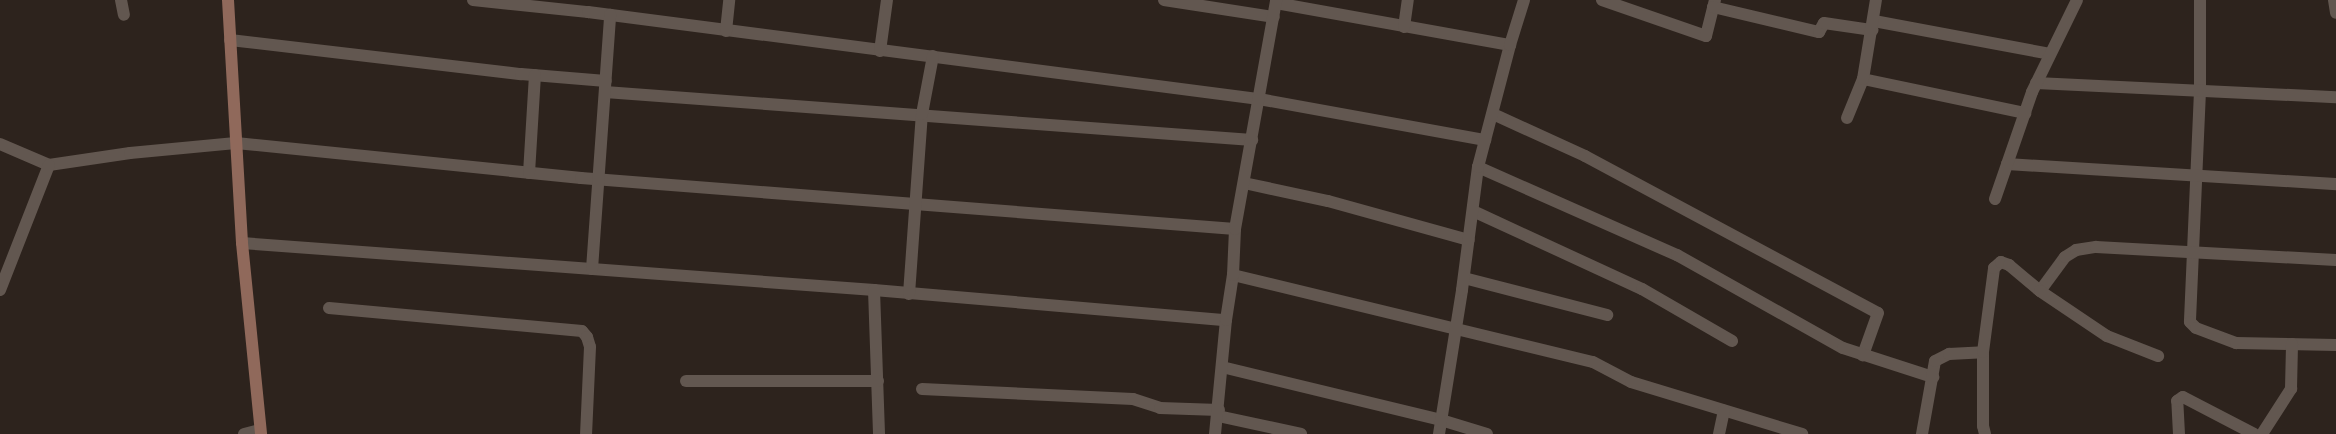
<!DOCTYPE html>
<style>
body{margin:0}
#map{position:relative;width:2336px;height:434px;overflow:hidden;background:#2d231d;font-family:Inter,sans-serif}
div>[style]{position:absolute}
.street>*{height:12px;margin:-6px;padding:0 6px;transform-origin:6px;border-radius:6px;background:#625750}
.secondary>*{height:12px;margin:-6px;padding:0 6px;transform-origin:6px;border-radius:6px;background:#90695b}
span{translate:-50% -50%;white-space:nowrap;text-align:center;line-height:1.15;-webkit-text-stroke:4px #120e0b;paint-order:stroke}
</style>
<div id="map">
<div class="street">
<i style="left:121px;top:0;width:15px;rotate:79deg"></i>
<i style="left:473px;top:0;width:116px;rotate:6deg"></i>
<i style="left:588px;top:12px;width:677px;rotate:7.39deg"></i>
<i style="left:1259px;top:99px;width:230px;rotate:10.3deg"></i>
<i style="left:1164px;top:0;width:111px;rotate:8.8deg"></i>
<i style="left:1602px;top:0;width:110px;rotate:19.1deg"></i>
<i style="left:1706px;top:36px;width:37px;rotate:-76deg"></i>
<i style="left:2200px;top:0;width:91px;rotate:90deg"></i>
<i style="left:2200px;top:91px;width:231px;rotate:92.5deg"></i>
<i style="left:2190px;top:322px;width:8px;rotate:45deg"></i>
<i style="left:2196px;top:328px;width:43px;rotate:20.6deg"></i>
<i style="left:2236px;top:343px;width:100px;rotate:1.1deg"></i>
<i style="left:2334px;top:0;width:13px;rotate:81deg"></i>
<i style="left:1276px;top:3px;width:238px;rotate:10.2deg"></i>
<i style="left:1713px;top:7px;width:109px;rotate:13.3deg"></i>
<i style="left:1819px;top:32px;width:10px;rotate:-61deg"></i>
<i style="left:1824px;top:23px;width:49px;rotate:8.3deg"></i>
<i style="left:1874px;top:21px;width:179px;rotate:10.6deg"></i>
<i style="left:1404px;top:27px;width:27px;rotate:-82deg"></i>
<i style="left:726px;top:31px;width:31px;rotate:-84deg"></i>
<i style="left:230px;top:40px;width:293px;rotate:6.7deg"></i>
<i style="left:521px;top:74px;width:85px;rotate:4.7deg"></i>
<i style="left:880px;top:51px;width:51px;rotate:-82.2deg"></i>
<i style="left:1863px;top:79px;width:166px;rotate:11.9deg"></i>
<i style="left:2036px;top:83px;width:300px;rotate:2.7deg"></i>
<i style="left:605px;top:92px;width:649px;rotate:4.24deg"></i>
<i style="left:1493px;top:114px;width:101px;rotate:24.5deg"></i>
<i style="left:1585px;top:156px;width:332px;rotate:28.2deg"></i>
<i style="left:1878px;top:313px;width:45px;rotate:109.7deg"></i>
<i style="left:1847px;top:118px;width:42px;rotate:-67.7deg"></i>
<i style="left:1863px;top:79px;width:80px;rotate:-80.7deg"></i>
<i style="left:0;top:144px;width:53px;rotate:23.2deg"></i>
<i style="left:49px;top:165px;width:82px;rotate:-8.4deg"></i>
<i style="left:130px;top:153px;width:106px;rotate:-5.4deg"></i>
<i style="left:236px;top:143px;width:347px;rotate:5.8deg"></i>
<i style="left:581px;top:178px;width:656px;rotate:4.46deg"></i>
<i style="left:2007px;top:164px;width:330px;rotate:3.5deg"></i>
<i style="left:1478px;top:167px;width:218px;rotate:23.9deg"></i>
<i style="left:1677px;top:255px;width:190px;rotate:29.3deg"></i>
<i style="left:1843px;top:348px;width:95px;rotate:17.9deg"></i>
<i style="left:529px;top:173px;width:98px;rotate:-86.5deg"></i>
<i style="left:1244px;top:183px;width:86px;rotate:12.1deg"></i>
<i style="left:1328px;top:201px;width:146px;rotate:15.5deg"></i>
<i style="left:1995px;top:199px;width:113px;rotate:-70.9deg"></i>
<i style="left:2032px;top:92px;width:102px;rotate:-63.9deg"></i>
<i style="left:1473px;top:211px;width:186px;rotate:24.8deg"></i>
<i style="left:1642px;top:289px;width:104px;rotate:30deg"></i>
<i style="left:242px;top:243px;width:634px;rotate:4.25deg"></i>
<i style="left:874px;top:290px;width:353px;rotate:4.9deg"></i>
<i style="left:592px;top:269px;width:255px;rotate:-85.9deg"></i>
<i style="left:1233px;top:275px;width:370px;rotate:13.6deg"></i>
<i style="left:1593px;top:362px;width:43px;rotate:27.8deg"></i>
<i style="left:1631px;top:382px;width:179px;rotate:16.9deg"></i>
<i style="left:1464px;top:278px;width:148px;rotate:14.5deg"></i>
<i style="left:0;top:290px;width:134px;rotate:-68.6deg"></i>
<i style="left:874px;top:290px;width:144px;rotate:88deg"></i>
<i style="left:2040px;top:291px;width:42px;rotate:-53.7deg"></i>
<i style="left:2065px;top:257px;width:13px;rotate:-32deg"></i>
<i style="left:2076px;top:250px;width:20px;rotate:-9deg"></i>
<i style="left:2096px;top:247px;width:240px;rotate:3.1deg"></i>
<i style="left:909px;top:294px;width:180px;rotate:-85.9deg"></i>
<i style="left:922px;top:114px;width:59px;rotate:-79.3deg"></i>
<i style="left:329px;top:308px;width:254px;rotate:5.2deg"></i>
<i style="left:582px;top:331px;width:8px;rotate:50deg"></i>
<i style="left:587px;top:337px;width:10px;rotate:73deg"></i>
<i style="left:590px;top:347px;width:87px;rotate:92.6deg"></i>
<i style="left:1222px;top:367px;width:225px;rotate:13.6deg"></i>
<i style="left:1441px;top:420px;width:48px;rotate:16.9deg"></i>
<i style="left:686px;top:381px;width:192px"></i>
<i style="left:922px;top:389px;width:211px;rotate:2.7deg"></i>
<i style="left:1133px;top:399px;width:28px;rotate:18deg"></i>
<i style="left:1160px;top:408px;width:59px;rotate:1.9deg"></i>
<i style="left:1218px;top:416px;width:85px;rotate:12.2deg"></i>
<i style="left:244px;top:434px;width:16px;rotate:-14deg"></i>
<i style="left:1215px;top:434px;width:115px;rotate:-84.5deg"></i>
<i style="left:1226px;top:320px;width:46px;rotate:-81.2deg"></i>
<i style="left:1233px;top:275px;width:46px;rotate:-87.5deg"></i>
<i style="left:1235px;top:229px;width:233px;rotate:-79.8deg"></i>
<i style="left:1439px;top:434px;width:146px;rotate:-80.9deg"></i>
<i style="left:1462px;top:290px;width:124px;rotate:-82.6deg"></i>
<i style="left:1478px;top:167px;width:126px;rotate:-75.3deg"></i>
<i style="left:1510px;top:45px;width:47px;rotate:-72.7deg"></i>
<i style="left:1719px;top:434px;width:24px;rotate:-78deg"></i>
<i style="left:1922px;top:434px;width:74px;rotate:-79.9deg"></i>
<i style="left:1935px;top:361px;width:16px;rotate:-27deg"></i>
<i style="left:1949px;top:354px;width:34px;rotate:-3deg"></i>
<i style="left:1985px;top:434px;width:8px;rotate:-104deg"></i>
<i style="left:1983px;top:426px;width:74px;rotate:-90deg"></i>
<i style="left:1983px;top:352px;width:85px;rotate:-82.5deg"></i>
<i style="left:1994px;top:268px;width:9px;rotate:-41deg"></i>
<i style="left:2001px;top:262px;width:9px;rotate:21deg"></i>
<i style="left:2009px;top:265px;width:40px;rotate:40deg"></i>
<i style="left:2040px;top:291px;width:81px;rotate:33.9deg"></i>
<i style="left:2107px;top:336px;width:55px;rotate:21.4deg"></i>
<i style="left:2179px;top:434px;width:33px;rotate:-93deg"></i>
<i style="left:2177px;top:401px;width:7px;rotate:-34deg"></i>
<i style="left:2183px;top:397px;width:80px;rotate:27.5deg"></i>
<i style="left:2262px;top:434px;width:54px;rotate:-57.2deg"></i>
<i style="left:2291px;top:389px;width:45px;rotate:-88.7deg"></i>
</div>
<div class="secondary">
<i style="left:228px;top:0;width:243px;rotate:86.7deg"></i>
<i style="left:242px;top:243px;width:192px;rotate:84.3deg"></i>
</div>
</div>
